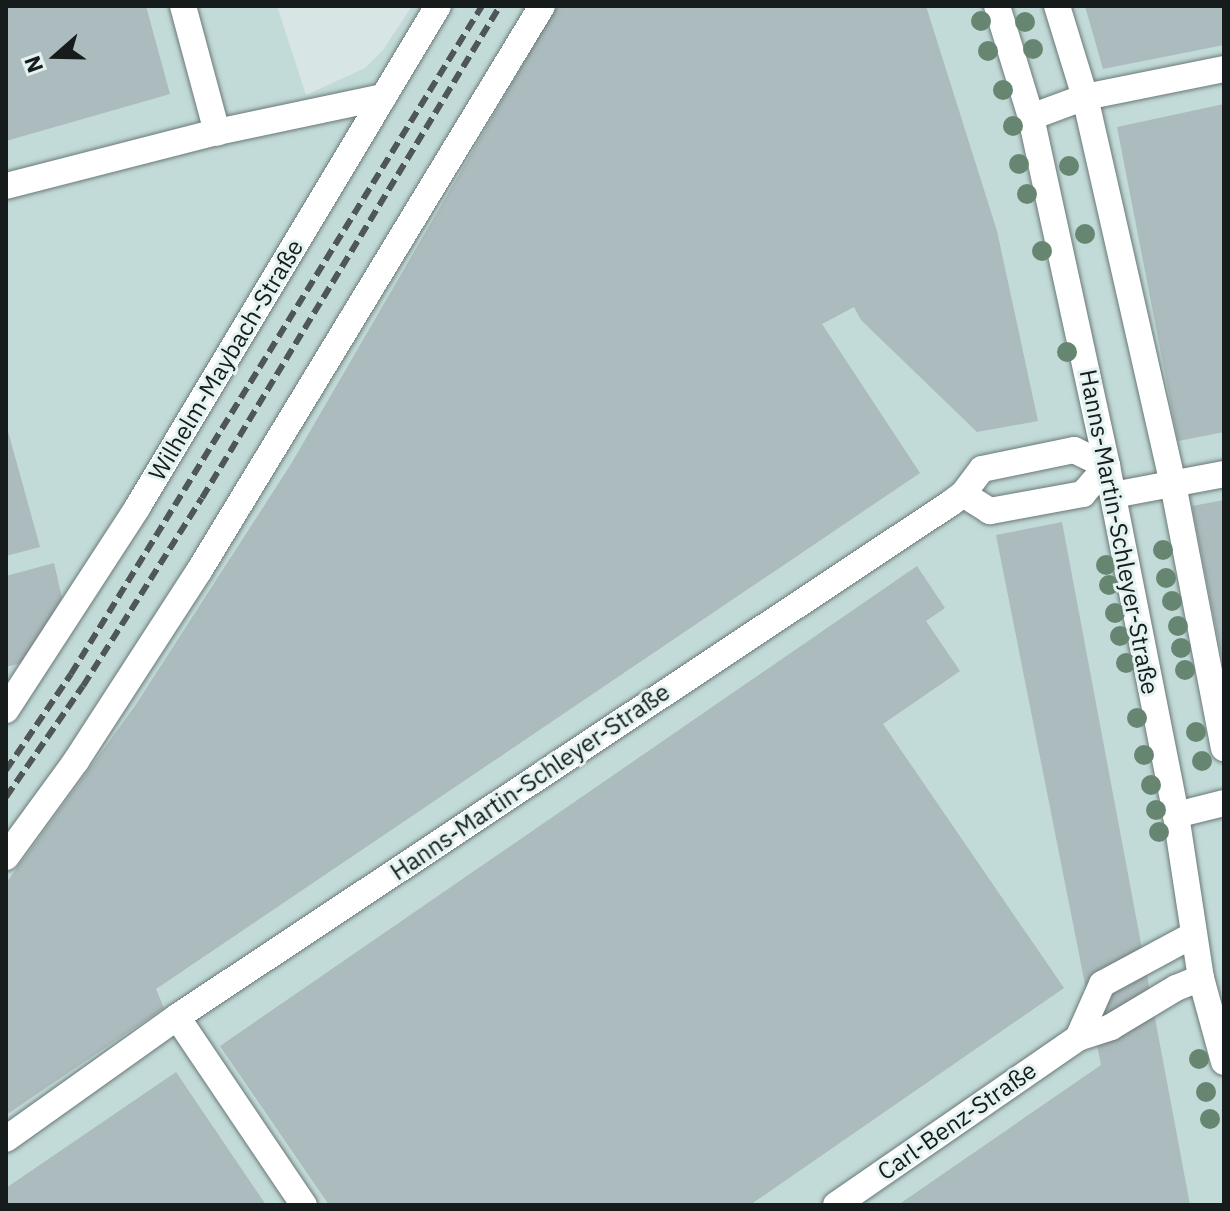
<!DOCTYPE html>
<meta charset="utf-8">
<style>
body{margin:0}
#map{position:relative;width:1230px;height:1211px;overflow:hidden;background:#d7e6e4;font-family:"IBM Plex Sans",sans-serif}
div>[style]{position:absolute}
.built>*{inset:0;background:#c2dbd8}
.building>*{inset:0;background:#acbbbd}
.roads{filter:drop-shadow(0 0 2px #6a7877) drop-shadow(0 0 2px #6a7877)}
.minor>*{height:26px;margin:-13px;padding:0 13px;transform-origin:13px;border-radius:13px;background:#fff}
.rail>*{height:6px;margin-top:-3px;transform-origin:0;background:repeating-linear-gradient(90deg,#4e5755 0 12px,transparent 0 18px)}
.trees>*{width:20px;height:20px;margin:-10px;border-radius:50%;background:#678672}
span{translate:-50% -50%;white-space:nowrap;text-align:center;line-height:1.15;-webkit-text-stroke:6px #e4f3f2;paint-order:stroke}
.street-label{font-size:24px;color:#161c1b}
.frame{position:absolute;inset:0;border:8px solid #161c1b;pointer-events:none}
.north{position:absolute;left:16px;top:16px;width:80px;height:80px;-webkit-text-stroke:6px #e4f3f2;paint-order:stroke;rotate:250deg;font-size:22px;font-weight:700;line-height:32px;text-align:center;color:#161c1b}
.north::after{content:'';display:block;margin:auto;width:28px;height:36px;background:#161c1b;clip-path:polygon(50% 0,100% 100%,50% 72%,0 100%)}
</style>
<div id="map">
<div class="built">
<i style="clip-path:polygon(6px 6px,277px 6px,306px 95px,365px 68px,383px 50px,412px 6px,1224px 6px,1224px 1205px,6px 1205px)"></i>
</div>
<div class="building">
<i style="clip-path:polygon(6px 6px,146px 6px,170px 94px,6px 141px)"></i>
<i style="clip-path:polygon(561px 6px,926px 6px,997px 231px,1038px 421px,977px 432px,861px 320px,854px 307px,822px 324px,920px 473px,156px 989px,164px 1008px,6px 1115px,6px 883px,135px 706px,291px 464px,555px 9px)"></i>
<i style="clip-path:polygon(1085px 6px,1224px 6px,1224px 45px,1103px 69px)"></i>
<i style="clip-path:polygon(1224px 104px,1224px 432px,1178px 441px,1117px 127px)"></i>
<i style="clip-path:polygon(6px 424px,40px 547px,6px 556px)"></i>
<i style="clip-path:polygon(1224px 500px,1224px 664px,1223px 664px,1192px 506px)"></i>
<i style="clip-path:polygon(1062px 522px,1190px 1205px,898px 1205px,1101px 1065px,996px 535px)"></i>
<i style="clip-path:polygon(54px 563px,62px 598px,21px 663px,6px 667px,6px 576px)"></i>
<i style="clip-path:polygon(917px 566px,945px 608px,926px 621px,960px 671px,883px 724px,1064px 988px,750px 1205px,329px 1205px,220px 1046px)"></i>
<i style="clip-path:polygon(176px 1072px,266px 1205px,6px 1205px,6px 1188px)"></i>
</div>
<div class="roads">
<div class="minor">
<i style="left:183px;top:6px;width:131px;rotate:74.9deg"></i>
<i style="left:997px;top:6px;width:116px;rotate:73deg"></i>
<i style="left:1031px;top:117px;width:357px;rotate:77.7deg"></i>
<i style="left:1107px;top:466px;width:356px;rotate:78.8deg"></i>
<i style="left:1176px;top:815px;width:165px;rotate:81.3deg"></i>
<i style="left:1201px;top:978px;width:87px;rotate:74.7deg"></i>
<i style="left:1057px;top:6px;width:95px;rotate:72.9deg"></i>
<i style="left:1085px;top:97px;width:397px;rotate:77.2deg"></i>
<i style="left:1173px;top:484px;width:269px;rotate:79.1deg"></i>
<i style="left:1031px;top:117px;width:58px;rotate:-20.3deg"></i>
<i style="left:1085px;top:97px;width:142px;rotate:-11.4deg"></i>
<i style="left:6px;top:186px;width:218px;rotate:-14.4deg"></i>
<i style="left:217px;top:132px;width:170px;rotate:-11.9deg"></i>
<i style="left:1113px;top:495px;width:113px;rotate:-10.7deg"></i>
<i style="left:6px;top:710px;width:241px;rotate:-57deg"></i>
<i style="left:137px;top:508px;width:585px;rotate:-59.05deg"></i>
<i style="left:1176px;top:815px;width:49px;rotate:-14deg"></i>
<i style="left:6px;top:857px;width:119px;rotate:-53.9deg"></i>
<i style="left:76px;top:761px;width:226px;rotate:-57.1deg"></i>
<i style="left:199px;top:571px;width:661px;rotate:-58.74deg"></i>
<i style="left:177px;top:1017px;width:929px;rotate:-33.59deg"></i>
<i style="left:951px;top:503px;width:15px;rotate:-37deg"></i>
<i style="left:963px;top:494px;width:31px;rotate:-53deg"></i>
<i style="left:982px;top:469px;width:94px;rotate:-11.7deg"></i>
<i style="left:1074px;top:450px;width:37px;rotate:26deg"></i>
<i style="left:1107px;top:466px;width:37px;rotate:131deg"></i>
<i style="left:1083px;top:494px;width:95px;rotate:169.6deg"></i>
<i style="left:990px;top:511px;width:32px;rotate:-148deg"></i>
<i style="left:1078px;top:1038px;width:59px;rotate:-66deg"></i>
<i style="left:1102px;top:984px;width:103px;rotate:-28.3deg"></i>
<i style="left:6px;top:1139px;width:210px;rotate:-35.5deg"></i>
<i style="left:177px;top:1017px;width:227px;rotate:56deg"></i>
<i style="left:836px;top:1205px;width:294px;rotate:-34.6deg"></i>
<i style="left:1078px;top:1038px;width:35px;rotate:-18deg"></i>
<i style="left:1111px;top:1027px;width:76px;rotate:-31deg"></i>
<i style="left:1176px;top:988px;width:27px;rotate:-22deg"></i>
</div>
</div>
<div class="rail">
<i style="left:6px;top:770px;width:116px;rotate:-55.9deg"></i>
<i style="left:71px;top:674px;width:784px;rotate:-58.4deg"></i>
<i style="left:6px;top:797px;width:135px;rotate:-55.3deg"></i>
<i style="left:83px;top:686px;width:222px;rotate:-57.7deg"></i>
<i style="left:202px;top:498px;width:575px;rotate:-58.8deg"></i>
</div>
<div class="trees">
<i style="left:981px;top:21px"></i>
<i style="left:1025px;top:22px"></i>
<i style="left:1033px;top:49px"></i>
<i style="left:988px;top:51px"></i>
<i style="left:1003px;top:90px"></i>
<i style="left:1013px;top:126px"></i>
<i style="left:1019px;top:164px"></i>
<i style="left:1069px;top:166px"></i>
<i style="left:1027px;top:194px"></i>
<i style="left:1085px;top:234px"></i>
<i style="left:1042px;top:251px"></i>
<i style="left:1067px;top:352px"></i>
<i style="left:1163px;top:550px"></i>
<i style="left:1106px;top:565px"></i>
<i style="left:1166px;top:578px"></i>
<i style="left:1109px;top:585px"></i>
<i style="left:1172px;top:601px"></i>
<i style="left:1115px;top:613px"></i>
<i style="left:1178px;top:626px"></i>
<i style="left:1120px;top:636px"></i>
<i style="left:1181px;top:648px"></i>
<i style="left:1126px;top:663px"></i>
<i style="left:1185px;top:670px"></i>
<i style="left:1137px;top:718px"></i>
<i style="left:1196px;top:732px"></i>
<i style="left:1144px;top:755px"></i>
<i style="left:1202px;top:761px"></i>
<i style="left:1151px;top:785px"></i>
<i style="left:1156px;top:810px"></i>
<i style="left:1159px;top:832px"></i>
<i style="left:1199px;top:1059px"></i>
<i style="left:1206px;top:1092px"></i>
<i style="left:1210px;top:1119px"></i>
</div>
<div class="street-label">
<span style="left:226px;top:360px;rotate:-59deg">Wilhelm-Maybach-Straße</span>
<span style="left:1119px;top:532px;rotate:79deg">Hanns-Martin-Schleyer-Straße</span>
<span style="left:530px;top:782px;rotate:-34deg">Hanns-Martin-Schleyer-Straße</span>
<span style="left:957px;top:1121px;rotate:-35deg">Carl-Benz-Straße</span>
</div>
<div class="frame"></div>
<div class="north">N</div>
</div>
